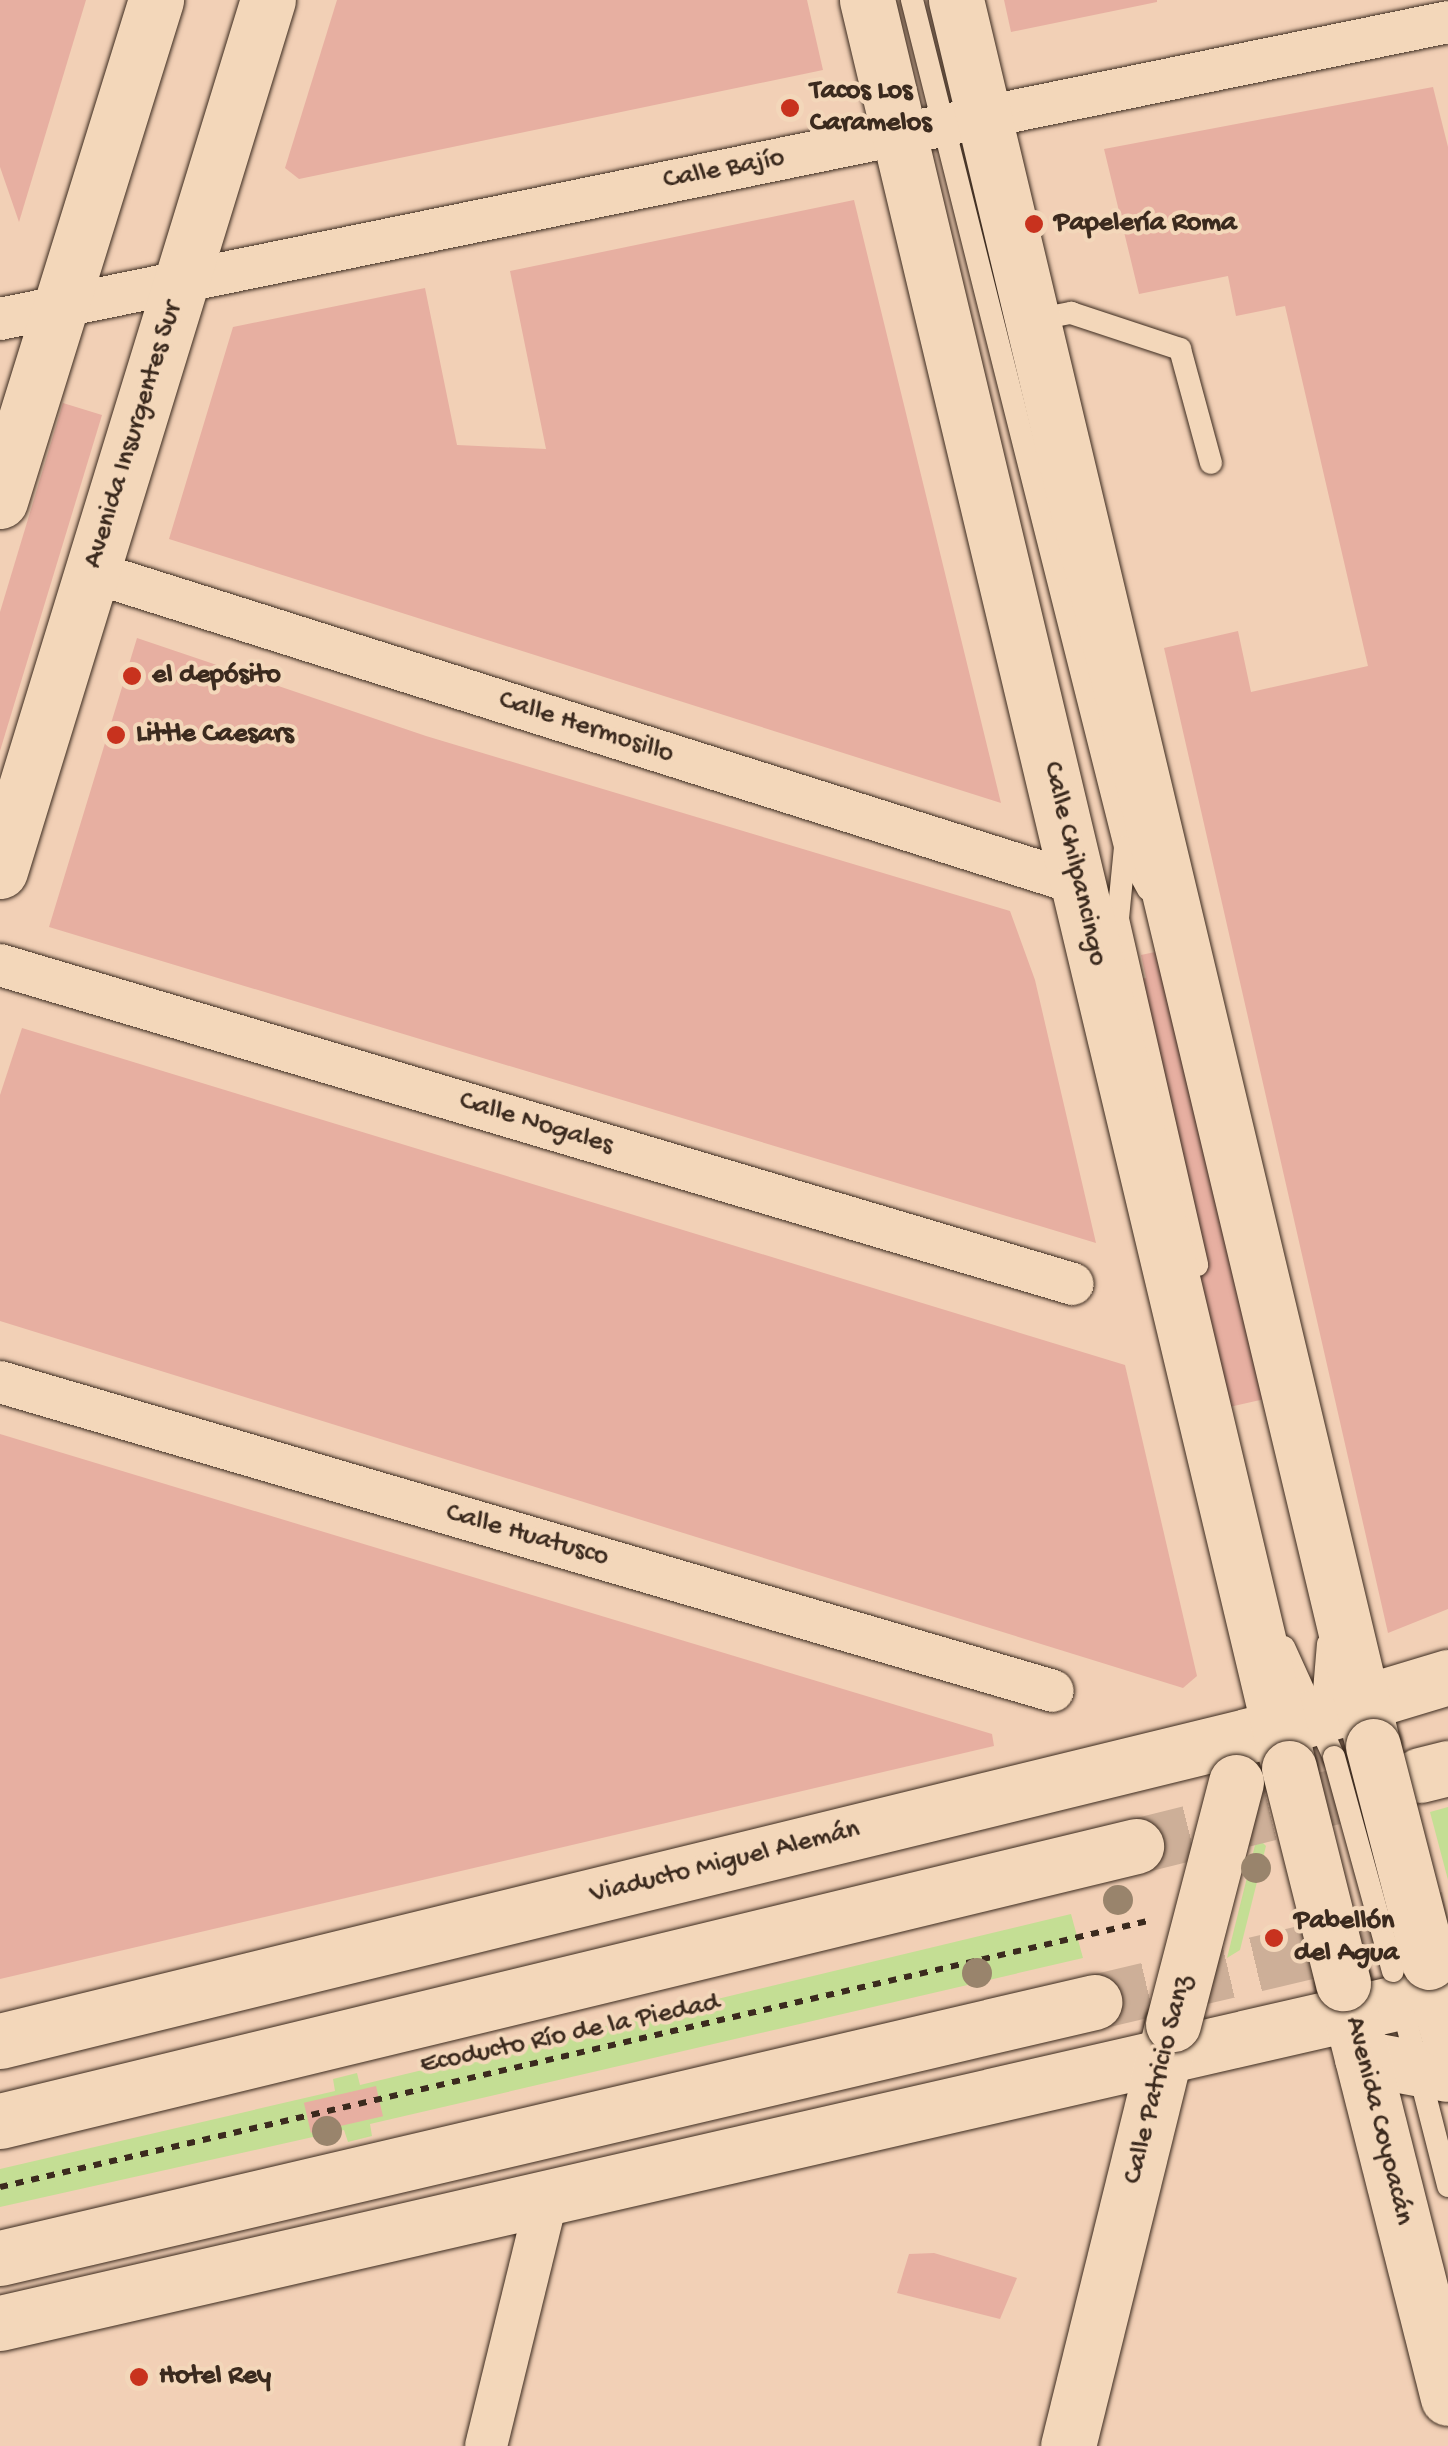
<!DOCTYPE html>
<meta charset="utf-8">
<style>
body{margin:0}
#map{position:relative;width:1448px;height:2446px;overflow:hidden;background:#f2d0b6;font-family:"Gochi Hand",sans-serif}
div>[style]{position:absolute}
.green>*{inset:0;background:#c4de94}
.building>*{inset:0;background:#e7afa1;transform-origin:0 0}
.highway-tunnel>*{height:55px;margin-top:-27.5px;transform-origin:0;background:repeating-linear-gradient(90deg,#cdaf98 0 55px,transparent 0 83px)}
.path>*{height:6px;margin-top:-3px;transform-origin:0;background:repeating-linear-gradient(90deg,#3b2a1e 0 8px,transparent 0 16px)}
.roads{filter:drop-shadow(0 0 2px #3b2a1e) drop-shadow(0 0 2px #3b2a1e)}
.lane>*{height:22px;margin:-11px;padding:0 11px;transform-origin:11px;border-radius:11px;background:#f3d7ba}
.street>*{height:42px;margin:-21px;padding:0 21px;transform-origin:21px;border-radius:21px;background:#f3d7ba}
.secondary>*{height:55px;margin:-27.5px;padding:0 27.5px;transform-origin:27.5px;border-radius:27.5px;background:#f3d7ba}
.primary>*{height:55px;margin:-27.5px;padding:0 27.5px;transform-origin:27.5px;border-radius:27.5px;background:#f3d7ba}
.highway>*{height:55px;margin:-27.5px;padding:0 27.5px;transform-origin:27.5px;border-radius:27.5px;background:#f3d7ba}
.bridges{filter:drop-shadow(0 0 2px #3b2a1e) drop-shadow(0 0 2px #3b2a1e)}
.lane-bridge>*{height:22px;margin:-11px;padding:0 11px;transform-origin:11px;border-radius:11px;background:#f3d7ba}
.secondary-bridge>*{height:55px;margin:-27.5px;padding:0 27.5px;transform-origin:27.5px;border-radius:27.5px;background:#f3d7ba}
.primary-bridge>*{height:55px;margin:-27.5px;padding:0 27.5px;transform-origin:27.5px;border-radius:27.5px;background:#f3d7ba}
.trees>*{width:30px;height:30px;margin:-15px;border-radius:50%;background:#99846c}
.dots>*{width:28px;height:28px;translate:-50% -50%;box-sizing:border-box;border:5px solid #f3d7ba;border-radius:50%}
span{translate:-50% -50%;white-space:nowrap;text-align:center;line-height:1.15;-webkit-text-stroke:8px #f3d7ba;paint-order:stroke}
.poi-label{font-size:28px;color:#3b2a1e;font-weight:700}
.left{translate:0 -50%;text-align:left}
.street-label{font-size:28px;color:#3b2a1e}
</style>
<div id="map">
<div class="green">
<i style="clip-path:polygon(1448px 1807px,1448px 1880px,1430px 1812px)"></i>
<i style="clip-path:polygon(1257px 1837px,1266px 1846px,1240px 1950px,1227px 1958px)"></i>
<i style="clip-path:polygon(1071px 1914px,1083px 1958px,370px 2124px,372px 2136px,348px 2142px,344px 2130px,0 2207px,0 2169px,335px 2091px,333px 2079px,357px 2073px,360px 2085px)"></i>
</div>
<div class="building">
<i style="clip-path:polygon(0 0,86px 0,19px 222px,0 167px)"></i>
<i style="clip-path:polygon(337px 0,807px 0,823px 70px,299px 179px,285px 168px)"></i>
<i style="clip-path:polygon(1004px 0,1157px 0,1157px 2px,1011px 32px)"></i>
<i style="clip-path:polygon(1433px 87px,1448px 147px,1448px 1609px,1388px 1633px,1164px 648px,1238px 631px,1251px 692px,1368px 666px,1285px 306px,1236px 316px,1228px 276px,1139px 294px,1104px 149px)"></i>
<i style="clip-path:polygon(854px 200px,1001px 803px,169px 539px,233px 327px,425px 288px,457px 445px,546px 449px,510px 271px)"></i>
<i style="clip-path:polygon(63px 403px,102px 415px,0 751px,0 612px)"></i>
<i style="clip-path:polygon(137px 638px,426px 736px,1010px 911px,1035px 980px,1096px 1243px,49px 927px)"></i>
<i style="clip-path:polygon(1155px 952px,1269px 1398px,1225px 1408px,1130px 981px,1146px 978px,1141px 955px)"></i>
<i style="clip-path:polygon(22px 1028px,1125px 1365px,1197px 1676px,1183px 1688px,0 1321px,0 1095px)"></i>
<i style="clip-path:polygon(0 1434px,992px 1734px,994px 1746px,0 1979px)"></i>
<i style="left:376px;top:2086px;width:31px;height:74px;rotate:77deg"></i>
<i style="clip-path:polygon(934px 2253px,1017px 2278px,1000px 2319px,897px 2293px,909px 2254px)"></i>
</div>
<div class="highway-tunnel">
<i style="left:1136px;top:1846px;width:280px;rotate:-14deg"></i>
<i style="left:1094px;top:2002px;width:364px;rotate:-13.3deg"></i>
</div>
<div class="path">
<i style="left:0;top:2187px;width:1178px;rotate:-13.05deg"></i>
</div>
<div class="roads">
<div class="lane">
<i style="left:912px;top:0;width:873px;rotate:75.88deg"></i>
<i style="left:1125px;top:847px;width:48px;rotate:61.3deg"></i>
<i style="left:1039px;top:319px;width:33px;rotate:-11deg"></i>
<i style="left:1071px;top:313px;width:115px;rotate:18.3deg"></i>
<i style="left:1180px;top:349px;width:118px;rotate:74.8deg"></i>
<i style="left:1125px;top:847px;width:72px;rotate:95.6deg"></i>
<i style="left:1118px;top:919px;width:355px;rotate:77.1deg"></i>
<i style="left:1284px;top:1647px;width:121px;rotate:65.6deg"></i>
<i style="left:1322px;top:1715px;width:71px;rotate:-85.2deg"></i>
<i style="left:1401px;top:2001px;width:191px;rotate:75.7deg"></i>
</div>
<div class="street">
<i style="left:0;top:319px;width:1478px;rotate:-11.59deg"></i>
<i style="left:92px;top:572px;width:1035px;rotate:17.54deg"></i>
<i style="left:0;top:965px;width:1119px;rotate:16.56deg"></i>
<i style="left:0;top:1382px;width:1097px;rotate:16.35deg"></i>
<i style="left:486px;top:2446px;width:255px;rotate:-76.2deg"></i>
</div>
<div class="secondary">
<i style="left:0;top:501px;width:525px;rotate:-72.7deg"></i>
<i style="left:0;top:871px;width:911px;rotate:-72.9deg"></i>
<i style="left:0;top:2041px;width:1317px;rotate:-13.75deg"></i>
<i style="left:1279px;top:1728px;width:177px;rotate:-16.8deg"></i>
<i style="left:1362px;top:2058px;width:87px;rotate:10.5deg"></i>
<i style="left:0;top:2323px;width:1486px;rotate:-12.91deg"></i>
<i style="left:1068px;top:2446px;width:432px;rotate:-76.1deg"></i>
</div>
<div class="primary">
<i style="left:867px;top:0;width:1818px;rotate:76.58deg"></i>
<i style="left:956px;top:0;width:1795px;rotate:76.57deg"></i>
<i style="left:1429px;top:1962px;width:73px;rotate:75deg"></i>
<i style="left:1343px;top:1983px;width:428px;rotate:75.8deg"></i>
</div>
<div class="highway">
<i style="left:1420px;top:1775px;width:29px;rotate:-14deg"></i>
<i style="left:0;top:2121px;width:1169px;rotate:-13.61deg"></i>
<i style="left:0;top:2258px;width:1124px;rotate:-13.17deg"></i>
</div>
</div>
<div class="bridges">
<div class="lane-bridge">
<i style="left:1334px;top:1757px;width:222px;rotate:74.6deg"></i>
</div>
<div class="secondary-bridge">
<i style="left:1173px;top:2024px;width:250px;rotate:-75.4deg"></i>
</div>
<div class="primary-bridge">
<i style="left:1373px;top:1746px;width:223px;rotate:75.5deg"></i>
<i style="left:1289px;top:1768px;width:222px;rotate:75.9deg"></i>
</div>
</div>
<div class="trees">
<i style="left:1256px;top:1868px"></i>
<i style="left:1118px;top:1900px"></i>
<i style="left:977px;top:1973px"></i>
<i style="left:327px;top:2131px"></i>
</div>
<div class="dots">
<i style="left:790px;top:108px;background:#c8321e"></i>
<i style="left:1034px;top:224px;background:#c8321e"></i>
<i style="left:132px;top:676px;background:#c8321e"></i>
<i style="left:116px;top:735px;background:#c8321e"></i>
<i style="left:1274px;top:1938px;background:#c8321e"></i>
<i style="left:139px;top:2377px;background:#c8321e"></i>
</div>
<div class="poi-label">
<span class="left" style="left:810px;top:108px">Tacos Los<br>Caramelos</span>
<span class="left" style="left:1054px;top:224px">Papelería Roma</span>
<span class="left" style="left:152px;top:676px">el depósito</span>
<span class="left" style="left:136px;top:735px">Little Caesars</span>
<span class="left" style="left:1294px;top:1938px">Pabellón<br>del Agua</span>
<span class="left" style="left:159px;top:2377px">Hotel Rey</span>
</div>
<div class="street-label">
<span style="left:724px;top:170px;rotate:-11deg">Calle Bajío</span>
<span style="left:134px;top:435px;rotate:-73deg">Avenida Insurgentes Sur</span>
<span style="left:586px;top:728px;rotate:18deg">Calle Hermosillo</span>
<span style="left:1074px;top:864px;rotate:77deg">Calle Chilpancingo</span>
<span style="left:536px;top:1124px;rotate:17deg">Calle Nogales</span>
<span style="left:527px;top:1536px;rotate:16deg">Calle Huatusco</span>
<span style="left:725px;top:1863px;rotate:-14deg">Viaducto Miguel Alemán</span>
<span style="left:570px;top:2035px;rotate:-12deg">Ecoducto Río de la Piedad</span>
<span style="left:1159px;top:2080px;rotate:-76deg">Calle Patricio Sanz</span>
<span style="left:1378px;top:2121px;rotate:76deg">Avenida Coyoacán</span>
</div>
</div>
